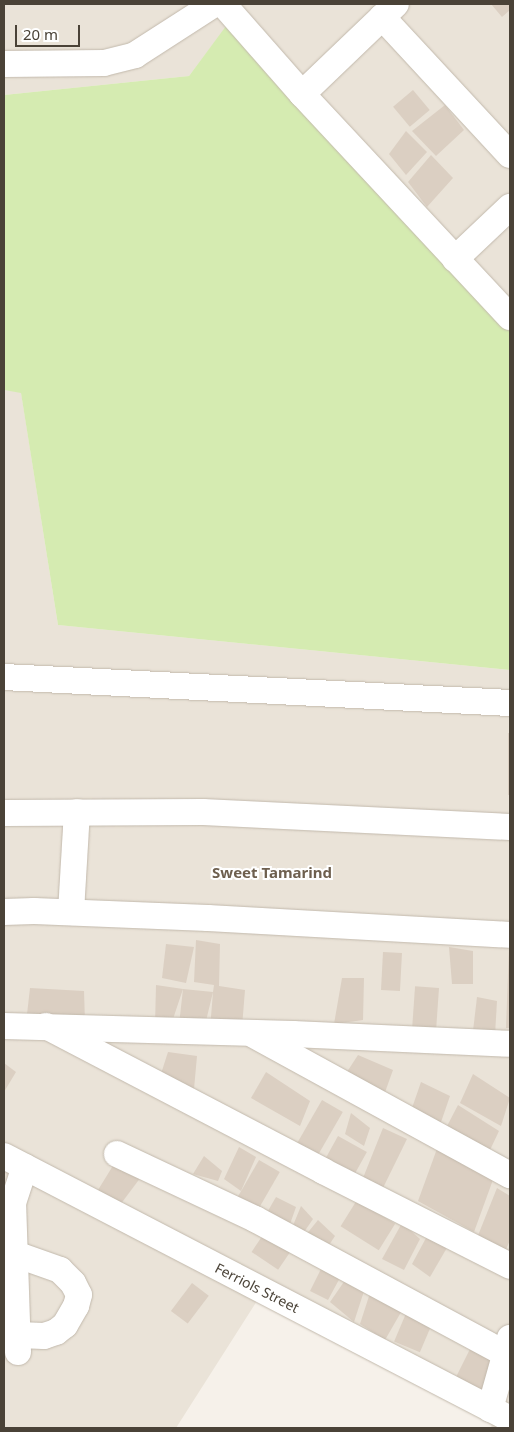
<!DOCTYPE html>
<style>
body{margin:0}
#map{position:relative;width:514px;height:1432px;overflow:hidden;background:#f6f1ea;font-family:"Noto Sans",sans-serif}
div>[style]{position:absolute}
.residential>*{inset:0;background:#eae3d8}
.green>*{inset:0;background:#d5ebb1}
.building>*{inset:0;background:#dbcfc2;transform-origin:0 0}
.roads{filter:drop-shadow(0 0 1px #c2b9ac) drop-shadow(0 0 1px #c2b9ac)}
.minor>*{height:26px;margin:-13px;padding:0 13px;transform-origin:13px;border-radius:13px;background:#fff}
span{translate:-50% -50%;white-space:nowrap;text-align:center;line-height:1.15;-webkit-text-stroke:4px #fff;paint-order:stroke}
.street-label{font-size:14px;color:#4a4237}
.neighbourhood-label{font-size:15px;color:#6e5f4e;font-weight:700}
.frame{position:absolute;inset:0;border:5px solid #4a4237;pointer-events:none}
.scale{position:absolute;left:15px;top:25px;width:65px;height:22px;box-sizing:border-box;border:2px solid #4a4237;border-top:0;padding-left:6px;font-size:15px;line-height:18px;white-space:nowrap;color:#4a4237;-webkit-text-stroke:4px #fff;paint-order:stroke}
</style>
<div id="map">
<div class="residential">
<i style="clip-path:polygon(4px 4px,510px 4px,510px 332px,233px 18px,189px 76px,4px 95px)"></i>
<i style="clip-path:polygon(4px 390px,21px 392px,58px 625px,510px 670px,510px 1428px,491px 1428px,497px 1398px,269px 1282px,176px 1428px,4px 1428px)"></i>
</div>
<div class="green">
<i style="clip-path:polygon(232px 18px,510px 332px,510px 670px,58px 625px,21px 393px,4px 390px,4px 95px,189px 76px)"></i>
</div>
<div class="building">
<i style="clip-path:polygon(491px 4px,510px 4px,510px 10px,502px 17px)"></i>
<i style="left:413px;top:90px;width:26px;height:26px;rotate:50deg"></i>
<i style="clip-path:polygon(445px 105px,464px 130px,436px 156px,412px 131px)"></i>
<i style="clip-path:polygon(406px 131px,427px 152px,406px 175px,389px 154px)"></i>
<i style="clip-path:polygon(431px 155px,453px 178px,427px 207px,408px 182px)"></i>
<i style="left:508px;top:733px;width:2px;height:62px"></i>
<i style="clip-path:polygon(196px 940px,220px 944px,219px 986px,245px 990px,242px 1027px,210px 1029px,213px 992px,205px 1025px,179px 1025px,183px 989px,213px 992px,214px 985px,194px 982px)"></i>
<i style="clip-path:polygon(166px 944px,194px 947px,186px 983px,162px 978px)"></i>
<i style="clip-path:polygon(449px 947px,473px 951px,473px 984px,452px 984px)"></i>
<i style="clip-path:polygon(509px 947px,510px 947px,510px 1028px,506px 1028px)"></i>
<i style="left:383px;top:952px;width:19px;height:38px;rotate:3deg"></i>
<i style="clip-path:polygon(342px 978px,364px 978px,363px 1020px,334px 1024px)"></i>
<i style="clip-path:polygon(156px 985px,183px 989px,172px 1022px,155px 1025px)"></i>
<i style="clip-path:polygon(30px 988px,84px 991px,85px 1022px,26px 1023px)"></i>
<i style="left:439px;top:988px;width:46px;height:24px;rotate:94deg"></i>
<i style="clip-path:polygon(477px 997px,497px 1001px,495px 1035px,473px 1031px)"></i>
<i style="clip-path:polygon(168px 1052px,197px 1056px,194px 1089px,159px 1080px)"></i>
<i style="clip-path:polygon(358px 1055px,393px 1070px,384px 1095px,345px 1075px)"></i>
<i style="clip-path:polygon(4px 1063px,16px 1072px,4px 1092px)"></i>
<i style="clip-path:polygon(266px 1072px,310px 1101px,300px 1126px,251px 1098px)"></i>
<i style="clip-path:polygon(473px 1074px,510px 1098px,501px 1126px,460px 1103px)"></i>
<i style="clip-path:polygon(421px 1082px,450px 1096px,440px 1125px,412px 1108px)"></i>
<i style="left:322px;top:1100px;width:24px;height:51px;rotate:30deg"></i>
<i style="clip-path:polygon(458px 1105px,499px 1131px,490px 1150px,445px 1130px)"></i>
<i style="clip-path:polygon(351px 1113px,370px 1128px,364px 1146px,345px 1134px)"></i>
<i style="clip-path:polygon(383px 1128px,407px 1139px,381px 1192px,361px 1183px)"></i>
<i style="left:338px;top:1136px;width:33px;height:30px;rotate:29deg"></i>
<i style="clip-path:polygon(438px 1146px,494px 1177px,474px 1232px,418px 1201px)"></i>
<i style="clip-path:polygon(239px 1147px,256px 1157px,241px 1191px,224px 1179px)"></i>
<i style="clip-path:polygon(204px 1156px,222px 1171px,218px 1181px,193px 1174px)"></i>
<i style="left:259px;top:1160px;width:24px;height:47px;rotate:30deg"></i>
<i style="clip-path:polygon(114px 1164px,141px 1177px,117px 1209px,98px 1190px)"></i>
<i style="clip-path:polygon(497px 1188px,510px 1196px,510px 1240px,505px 1252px,477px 1238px)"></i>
<i style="clip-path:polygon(276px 1197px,296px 1207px,289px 1227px,265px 1216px)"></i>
<i style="left:357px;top:1200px;width:45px;height:31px;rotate:32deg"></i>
<i style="clip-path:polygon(301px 1206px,313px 1219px,302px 1235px,292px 1228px)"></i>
<i style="clip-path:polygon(318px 1220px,335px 1236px,325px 1251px,305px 1236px)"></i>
<i style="clip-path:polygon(402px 1223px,420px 1239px,404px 1270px,382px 1259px)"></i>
<i style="left:265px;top:1232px;width:32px;height:24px;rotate:34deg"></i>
<i style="clip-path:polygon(426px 1238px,448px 1246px,430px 1277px,412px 1264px)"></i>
<i style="clip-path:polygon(325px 1261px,342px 1274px,328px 1300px,310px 1291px)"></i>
<i style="clip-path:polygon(348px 1276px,365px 1288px,354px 1322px,330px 1302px)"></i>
<i style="left:192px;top:1283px;width:21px;height:35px;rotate:37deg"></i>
<i style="clip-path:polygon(371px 1290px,404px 1307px,385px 1340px,360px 1324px)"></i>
<i style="left:407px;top:1311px;width:28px;height:33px;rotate:23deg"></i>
<i style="clip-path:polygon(473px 1343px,493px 1354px,481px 1394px,455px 1379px)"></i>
</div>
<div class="roads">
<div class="minor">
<i style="left:223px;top:4px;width:120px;rotate:48.7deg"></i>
<i style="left:302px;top:94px;width:305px;rotate:47deg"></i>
<i style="left:382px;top:17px;width:188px;rotate:47.2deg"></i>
<i style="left:4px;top:64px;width:100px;rotate:-0.6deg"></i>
<i style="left:104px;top:63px;width:32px;rotate:-14deg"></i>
<i style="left:135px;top:55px;width:94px;rotate:-32.8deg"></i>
<i style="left:302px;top:94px;width:130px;rotate:-43.8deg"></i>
<i style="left:455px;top:259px;width:76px;rotate:-43.4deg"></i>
<i style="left:4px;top:677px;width:507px;rotate:2.94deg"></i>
<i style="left:4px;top:813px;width:199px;rotate:-0.3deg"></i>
<i style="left:203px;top:812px;width:307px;rotate:2.8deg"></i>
<i style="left:4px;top:912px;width:30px;rotate:-2deg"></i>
<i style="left:34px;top:911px;width:174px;rotate:2.3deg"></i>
<i style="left:208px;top:918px;width:302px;rotate:3.2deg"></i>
<i style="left:71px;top:912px;width:100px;rotate:-86.6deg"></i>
<i style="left:4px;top:1026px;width:289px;rotate:1.6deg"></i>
<i style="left:293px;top:1034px;width:217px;rotate:2.6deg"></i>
<i style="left:46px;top:1026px;width:313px;rotate:27.6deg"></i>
<i style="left:323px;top:1171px;width:210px;rotate:26.9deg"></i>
<i style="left:254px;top:1035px;width:292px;rotate:28.7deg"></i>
<i style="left:117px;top:1154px;width:153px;rotate:25.2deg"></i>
<i style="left:255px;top:1219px;width:285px;rotate:28.3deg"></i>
<i style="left:4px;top:1156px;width:570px;rotate:27.46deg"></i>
<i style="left:15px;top:1254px;width:48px;rotate:19.6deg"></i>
<i style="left:60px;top:1270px;width:18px;rotate:45deg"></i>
<i style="left:73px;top:1283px;width:13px;rotate:63deg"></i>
<i style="left:79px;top:1295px;width:11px;rotate:105deg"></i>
<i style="left:76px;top:1306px;width:22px;rotate:120deg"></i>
<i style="left:65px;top:1325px;width:11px;rotate:142deg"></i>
<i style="left:56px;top:1332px;width:13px;rotate:162deg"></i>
<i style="left:44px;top:1336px;width:26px;rotate:-178deg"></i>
<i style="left:18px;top:1352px;width:149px;rotate:-91.9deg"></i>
<i style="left:13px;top:1203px;width:38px;rotate:-72deg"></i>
<i style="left:490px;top:1409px;width:74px;rotate:-74.3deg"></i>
</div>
</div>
<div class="street-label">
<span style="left:257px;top:1288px;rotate:27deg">Ferriols Street</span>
</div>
<div class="neighbourhood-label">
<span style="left:272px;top:873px">Sweet Tamarind</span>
</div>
<div class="frame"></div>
<div class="scale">20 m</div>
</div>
